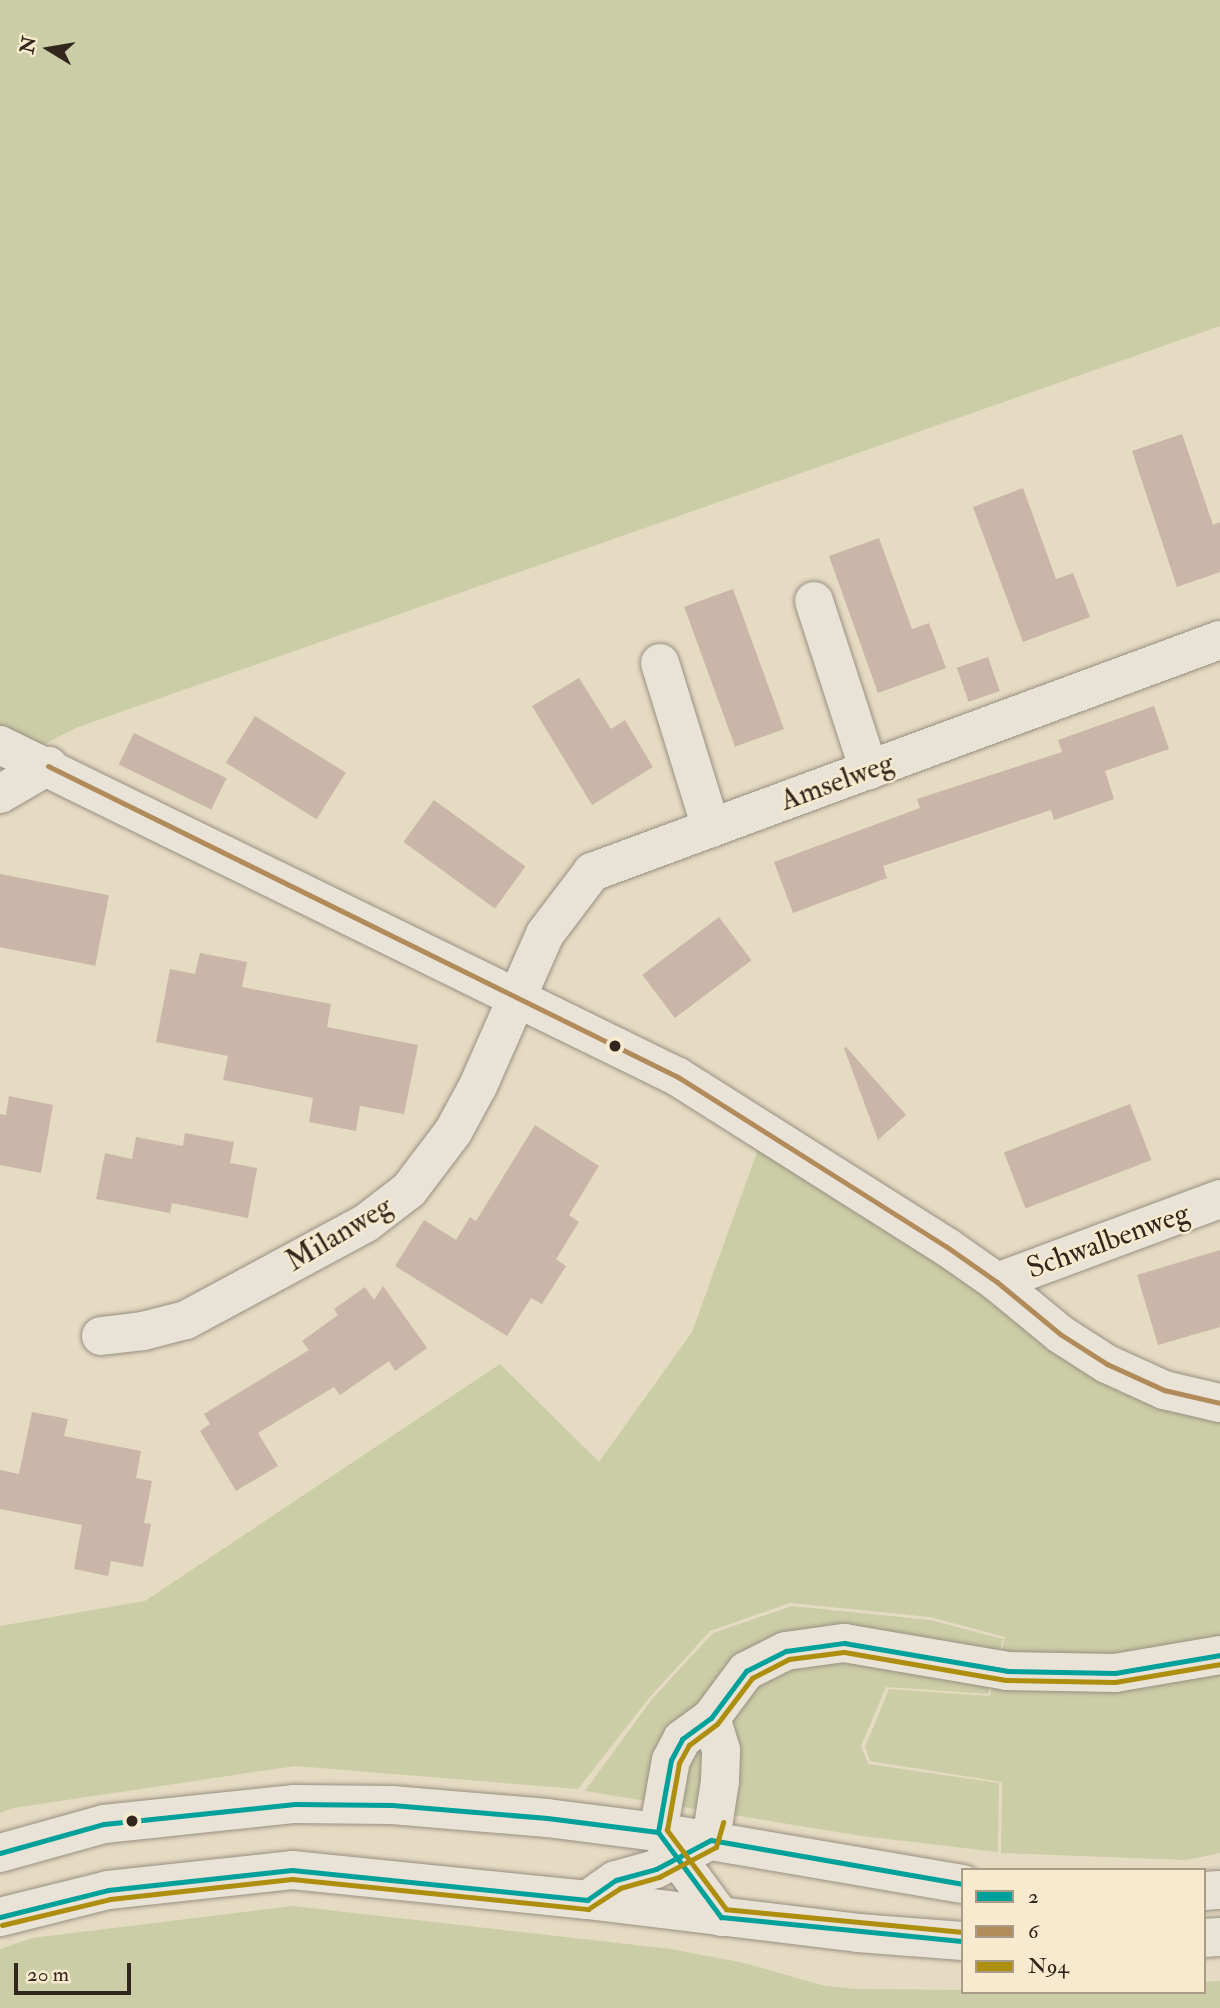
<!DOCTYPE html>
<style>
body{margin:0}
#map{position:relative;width:1220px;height:2008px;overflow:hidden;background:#e5dac2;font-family:"IM FELL Double Pica",serif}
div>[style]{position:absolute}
.green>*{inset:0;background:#cbcda6}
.building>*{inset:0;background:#c9b6a8;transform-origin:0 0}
.roads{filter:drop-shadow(0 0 2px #989082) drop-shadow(0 0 2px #989082)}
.minor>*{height:38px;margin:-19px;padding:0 19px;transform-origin:19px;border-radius:19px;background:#e9e3d7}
.tertiary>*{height:38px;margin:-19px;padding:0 19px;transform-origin:19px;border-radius:19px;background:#e9e3d7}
.bus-1>*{height:5px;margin:-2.5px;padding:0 2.5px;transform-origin:2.5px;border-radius:2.5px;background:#00a19a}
.bus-2>*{height:5px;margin:-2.5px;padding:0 2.5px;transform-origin:2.5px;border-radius:2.5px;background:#b28b5b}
.bus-3>*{height:5px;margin:-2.5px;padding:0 2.5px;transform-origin:2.5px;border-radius:2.5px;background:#ad8e0e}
.dots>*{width:19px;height:19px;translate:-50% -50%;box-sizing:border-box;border:4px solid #f7eace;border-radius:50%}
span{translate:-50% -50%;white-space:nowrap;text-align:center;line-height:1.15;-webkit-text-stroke:5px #f7eace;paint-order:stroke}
.street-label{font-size:30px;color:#33271d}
.legend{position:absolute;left:961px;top:1868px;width:245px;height:126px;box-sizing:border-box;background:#f7eace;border:2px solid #a99c87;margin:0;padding:9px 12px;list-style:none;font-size:21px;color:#33271d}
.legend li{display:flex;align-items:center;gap:14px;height:35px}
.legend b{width:35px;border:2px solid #a99c87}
.north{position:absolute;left:14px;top:14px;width:70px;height:70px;-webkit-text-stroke:5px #f7eace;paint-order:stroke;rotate:281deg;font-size:19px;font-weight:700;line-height:28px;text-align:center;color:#33271d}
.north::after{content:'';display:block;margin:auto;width:24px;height:32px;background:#33271d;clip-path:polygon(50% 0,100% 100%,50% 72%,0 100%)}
.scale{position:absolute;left:14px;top:1963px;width:117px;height:32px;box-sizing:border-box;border:4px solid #33271d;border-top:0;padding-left:9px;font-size:21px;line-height:24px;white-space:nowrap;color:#33271d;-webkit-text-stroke:5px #f7eace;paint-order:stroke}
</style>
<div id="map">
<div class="green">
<i style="clip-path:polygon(0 0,1220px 0,1220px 326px,78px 727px,0 767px)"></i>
<i style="clip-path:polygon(760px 1144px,947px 1269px,1087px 1373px,1220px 1388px,1220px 1853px,1186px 1860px,1001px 1853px,1002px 1782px,870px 1761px,865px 1747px,889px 1689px,990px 1696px,1005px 1637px,930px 1617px,790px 1603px,710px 1631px,649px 1698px,578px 1789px,295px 1766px,13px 1808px,0 1813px,0 1626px,145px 1601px,500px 1364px,599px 1462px,692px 1332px)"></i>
<i style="clip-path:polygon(792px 1606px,930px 1620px,1003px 1639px,988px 1694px,886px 1687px,861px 1746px,868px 1764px,999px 1783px,998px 1852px,862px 1836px,585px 1791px,652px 1699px,713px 1633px)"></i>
<i style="clip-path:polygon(293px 1906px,671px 1949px,744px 1963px,825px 1986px,857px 1989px,1204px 1992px,1204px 1982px,1220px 1981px,1220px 2008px,0 2008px,0 1949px,32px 1938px)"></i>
</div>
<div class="building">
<i style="clip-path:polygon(1182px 434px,1213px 525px,1220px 522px,1220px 572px,1177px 587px,1132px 451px)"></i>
<i style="clip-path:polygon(1023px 488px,1056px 579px,1073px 573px,1090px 617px,1023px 642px,973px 507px)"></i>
<i style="clip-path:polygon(879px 538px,912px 629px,929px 623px,946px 668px,878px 693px,829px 556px)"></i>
<i style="left:733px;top:589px;width:149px;height:52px;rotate:70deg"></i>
<i style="left:988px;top:657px;width:36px;height:33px;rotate:71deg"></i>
<i style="clip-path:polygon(579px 678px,611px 729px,625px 720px,653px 767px,592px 805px,532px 706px)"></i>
<i style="clip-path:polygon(1154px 706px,1169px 749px,1105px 771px,1114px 799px,1054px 820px,1051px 810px,883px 866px,887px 878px,793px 913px,774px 862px,920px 808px,917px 799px,1062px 752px,1058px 740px)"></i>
<i style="left:255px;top:716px;width:107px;height:55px;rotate:32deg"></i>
<i style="left:134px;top:733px;width:103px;height:35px;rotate:26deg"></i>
<i style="left:434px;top:800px;width:113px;height:52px;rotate:36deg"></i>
<i style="left:0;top:874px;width:111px;height:72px;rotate:11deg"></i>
<i style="left:719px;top:917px;width:54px;height:96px;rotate:53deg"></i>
<i style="clip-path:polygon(200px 953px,247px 962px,242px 987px,331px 1004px,327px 1027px,418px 1045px,404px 1114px,360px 1106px,356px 1131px,309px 1122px,313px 1098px,223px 1080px,228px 1056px,156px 1042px,170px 969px,195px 974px)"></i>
<i style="clip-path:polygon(846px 1047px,906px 1115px,878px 1140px,844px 1048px)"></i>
<i style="clip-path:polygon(9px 1096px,53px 1105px,41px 1173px,0 1165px,0 1114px,6px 1115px)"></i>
<i style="left:1130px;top:1104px;width:60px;height:135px;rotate:69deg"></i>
<i style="clip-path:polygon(535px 1125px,599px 1166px,569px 1215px,579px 1222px,556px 1259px,566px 1266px,542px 1304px,531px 1298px,507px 1336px,395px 1266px,424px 1220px,456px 1240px,470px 1217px,476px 1221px)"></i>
<i style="clip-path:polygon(185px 1133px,234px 1142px,230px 1163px,257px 1168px,248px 1218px,172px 1203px,170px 1213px,96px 1199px,105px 1153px,132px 1159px,136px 1137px,183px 1146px)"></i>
<i style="clip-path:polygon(1220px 1250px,1220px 1327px,1158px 1345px,1137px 1275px)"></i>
<i style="clip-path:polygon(383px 1286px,427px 1348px,395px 1371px,389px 1361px,340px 1395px,334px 1387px,258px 1433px,278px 1466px,236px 1491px,200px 1431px,210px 1424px,204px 1414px,309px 1350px,302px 1341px,338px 1315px,334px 1309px,365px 1287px,374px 1300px)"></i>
<i style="clip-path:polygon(32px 1412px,68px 1419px,64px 1436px,141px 1451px,136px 1478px,152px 1481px,144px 1523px,151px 1524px,143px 1567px,111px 1561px,108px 1576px,74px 1569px,82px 1525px,0 1509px,0 1470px,19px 1474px)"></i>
</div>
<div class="roads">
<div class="minor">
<i style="left:814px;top:601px;width:178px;rotate:72deg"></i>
<i style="left:660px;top:663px;width:173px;rotate:72.8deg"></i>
<i style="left:0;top:745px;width:755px;rotate:26.09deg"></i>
<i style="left:678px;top:1077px;width:318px;rotate:32.3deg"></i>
<i style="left:947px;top:1247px;width:61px;rotate:35deg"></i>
<i style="left:997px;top:1282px;width:82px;rotate:39.5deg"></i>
<i style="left:1060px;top:1334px;width:56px;rotate:32.6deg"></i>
<i style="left:1107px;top:1364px;width:63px;rotate:24.5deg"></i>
<i style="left:1164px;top:1390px;width:57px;rotate:13.1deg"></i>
<i style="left:0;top:794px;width:56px;rotate:-30.3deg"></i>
<i style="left:997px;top:1282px;width:238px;rotate:-20.4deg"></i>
<i style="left:101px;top:1336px;width:42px;rotate:-6.8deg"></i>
<i style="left:143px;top:1331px;width:44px;rotate:-14.3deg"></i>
<i style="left:186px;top:1320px;width:204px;rotate:-28.3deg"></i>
<i style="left:366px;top:1223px;width:54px;rotate:-37.5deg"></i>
<i style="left:409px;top:1190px;width:73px;rotate:-52.8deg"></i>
<i style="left:453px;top:1132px;width:52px;rotate:-61.5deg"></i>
<i style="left:478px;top:1086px;width:166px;rotate:-66.2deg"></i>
<i style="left:545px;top:934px;width:78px;rotate:-52.8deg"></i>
<i style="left:592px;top:872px;width:669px;rotate:-20.28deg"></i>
<i style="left:587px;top:1900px;width:35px;rotate:-35deg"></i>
<i style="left:616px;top:1880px;width:41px;rotate:-15.4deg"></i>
<i style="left:656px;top:1869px;width:62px;rotate:-27.8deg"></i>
<i style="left:711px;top:1840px;width:60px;rotate:-81.3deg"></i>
<i style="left:720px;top:1781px;width:31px;rotate:-88deg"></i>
<i style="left:721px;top:1750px;width:34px;rotate:-107deg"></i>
<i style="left:721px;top:1917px;width:106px;rotate:-126.5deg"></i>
<i style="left:658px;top:1832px;width:73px;rotate:-79.8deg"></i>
<i style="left:671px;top:1760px;width:24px;rotate:-62deg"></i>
<i style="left:682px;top:1739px;width:36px;rotate:-36deg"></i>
<i style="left:711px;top:1718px;width:59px;rotate:-53.3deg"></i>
<i style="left:746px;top:1671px;width:45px;rotate:-26.6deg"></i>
<i style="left:786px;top:1651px;width:59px;rotate:-7.9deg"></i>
<i style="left:844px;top:1643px;width:165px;rotate:9.7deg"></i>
<i style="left:1007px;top:1671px;width:108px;rotate:1.1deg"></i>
<i style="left:1115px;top:1673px;width:107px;rotate:-9.7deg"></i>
</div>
<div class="tertiary">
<i style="left:0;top:1853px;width:108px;rotate:-15.6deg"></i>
<i style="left:104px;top:1824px;width:192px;rotate:-6deg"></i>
<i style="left:295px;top:1804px;width:97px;rotate:0.6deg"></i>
<i style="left:392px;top:1805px;width:156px;rotate:4.8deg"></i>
<i style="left:547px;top:1818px;width:112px;rotate:7.2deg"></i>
<i style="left:658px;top:1832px;width:309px;rotate:9.7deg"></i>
<i style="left:1204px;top:1891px;width:16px;rotate:-4deg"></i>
<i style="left:0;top:1917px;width:111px;rotate:-14deg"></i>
<i style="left:108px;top:1890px;width:185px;rotate:-6.2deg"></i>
<i style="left:292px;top:1870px;width:297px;rotate:5.8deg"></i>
<i style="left:587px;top:1900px;width:273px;rotate:6.9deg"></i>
<i style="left:858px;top:1933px;width:105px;rotate:4.4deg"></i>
<i style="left:1204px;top:1938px;width:16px;rotate:-4deg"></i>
</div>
</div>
<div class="bus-1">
<i style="left:658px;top:1832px;width:73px;rotate:-79.8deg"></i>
<i style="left:671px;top:1760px;width:24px;rotate:-62deg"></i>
<i style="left:682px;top:1739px;width:36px;rotate:-36deg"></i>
<i style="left:711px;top:1718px;width:59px;rotate:-53.3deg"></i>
<i style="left:746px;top:1671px;width:45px;rotate:-26.6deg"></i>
<i style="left:786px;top:1651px;width:59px;rotate:-7.9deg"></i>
<i style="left:844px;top:1643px;width:165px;rotate:9.7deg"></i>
<i style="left:1007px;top:1671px;width:108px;rotate:1.1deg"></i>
<i style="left:1115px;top:1673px;width:107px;rotate:-9.7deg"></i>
<i style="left:0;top:1853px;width:108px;rotate:-15.6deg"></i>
<i style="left:104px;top:1824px;width:192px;rotate:-6deg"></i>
<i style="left:295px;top:1804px;width:97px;rotate:0.6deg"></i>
<i style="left:392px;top:1805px;width:156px;rotate:4.8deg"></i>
<i style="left:547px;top:1818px;width:112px;rotate:7.2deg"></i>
<i style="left:658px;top:1832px;width:106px;rotate:53.5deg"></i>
<i style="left:721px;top:1917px;width:243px;rotate:5.7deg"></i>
<i style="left:0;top:1917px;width:111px;rotate:-14deg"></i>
<i style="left:108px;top:1890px;width:185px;rotate:-6.2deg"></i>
<i style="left:292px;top:1870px;width:297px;rotate:5.8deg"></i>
<i style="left:587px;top:1900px;width:35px;rotate:-35deg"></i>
<i style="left:616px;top:1880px;width:41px;rotate:-15.4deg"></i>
<i style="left:656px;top:1869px;width:62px;rotate:-27.8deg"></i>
<i style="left:711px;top:1840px;width:256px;rotate:9.9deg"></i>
</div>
<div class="bus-2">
<i style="left:48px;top:766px;width:703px;rotate:26.27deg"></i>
<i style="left:678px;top:1077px;width:318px;rotate:32.3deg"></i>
<i style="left:947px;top:1247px;width:61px;rotate:35deg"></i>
<i style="left:997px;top:1282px;width:82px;rotate:39.5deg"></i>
<i style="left:1060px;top:1334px;width:56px;rotate:32.6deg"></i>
<i style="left:1107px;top:1364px;width:63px;rotate:24.5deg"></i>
<i style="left:1164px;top:1390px;width:57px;rotate:13.1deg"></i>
</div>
<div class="bus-3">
<i style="left:2px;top:1925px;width:111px;rotate:-13.5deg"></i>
<i style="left:110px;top:1899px;width:183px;rotate:-6.3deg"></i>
<i style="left:292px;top:1879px;width:298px;rotate:5.8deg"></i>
<i style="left:588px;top:1909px;width:38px;rotate:-33deg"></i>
<i style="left:620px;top:1888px;width:41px;rotate:-15.8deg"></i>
<i style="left:659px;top:1877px;width:64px;rotate:-27.8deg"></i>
<i style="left:716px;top:1847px;width:26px;rotate:-74deg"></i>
<i style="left:963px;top:1932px;width:238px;rotate:-174.5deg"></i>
<i style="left:726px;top:1909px;width:99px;rotate:-126.8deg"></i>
<i style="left:667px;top:1830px;width:68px;rotate:-79.8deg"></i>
<i style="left:679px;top:1763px;width:21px;rotate:-61deg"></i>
<i style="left:689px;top:1745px;width:35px;rotate:-37deg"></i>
<i style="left:717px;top:1724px;width:58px;rotate:-52.7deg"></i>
<i style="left:752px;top:1678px;width:42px;rotate:-27.2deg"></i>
<i style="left:789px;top:1659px;width:55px;rotate:-7.3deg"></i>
<i style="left:844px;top:1652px;width:164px;rotate:9.8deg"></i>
<i style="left:1006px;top:1680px;width:109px;rotate:1.1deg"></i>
<i style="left:1115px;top:1682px;width:107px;rotate:-9.7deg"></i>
</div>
<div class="dots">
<i style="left:615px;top:1046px;background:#33271d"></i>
<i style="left:132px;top:1821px;background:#33271d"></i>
</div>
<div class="street-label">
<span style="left:837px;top:782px;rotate:-20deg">Amselweg</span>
<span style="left:339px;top:1234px;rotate:-31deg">Milanweg</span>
<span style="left:1108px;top:1241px;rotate:-20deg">Schwalbenweg</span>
</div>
<ul class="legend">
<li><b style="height:9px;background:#00a19a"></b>2</li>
<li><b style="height:9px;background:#b28b5b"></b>6</li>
<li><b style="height:9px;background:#ad8e0e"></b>N94</li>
</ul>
<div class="north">N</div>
<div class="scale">20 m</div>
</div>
